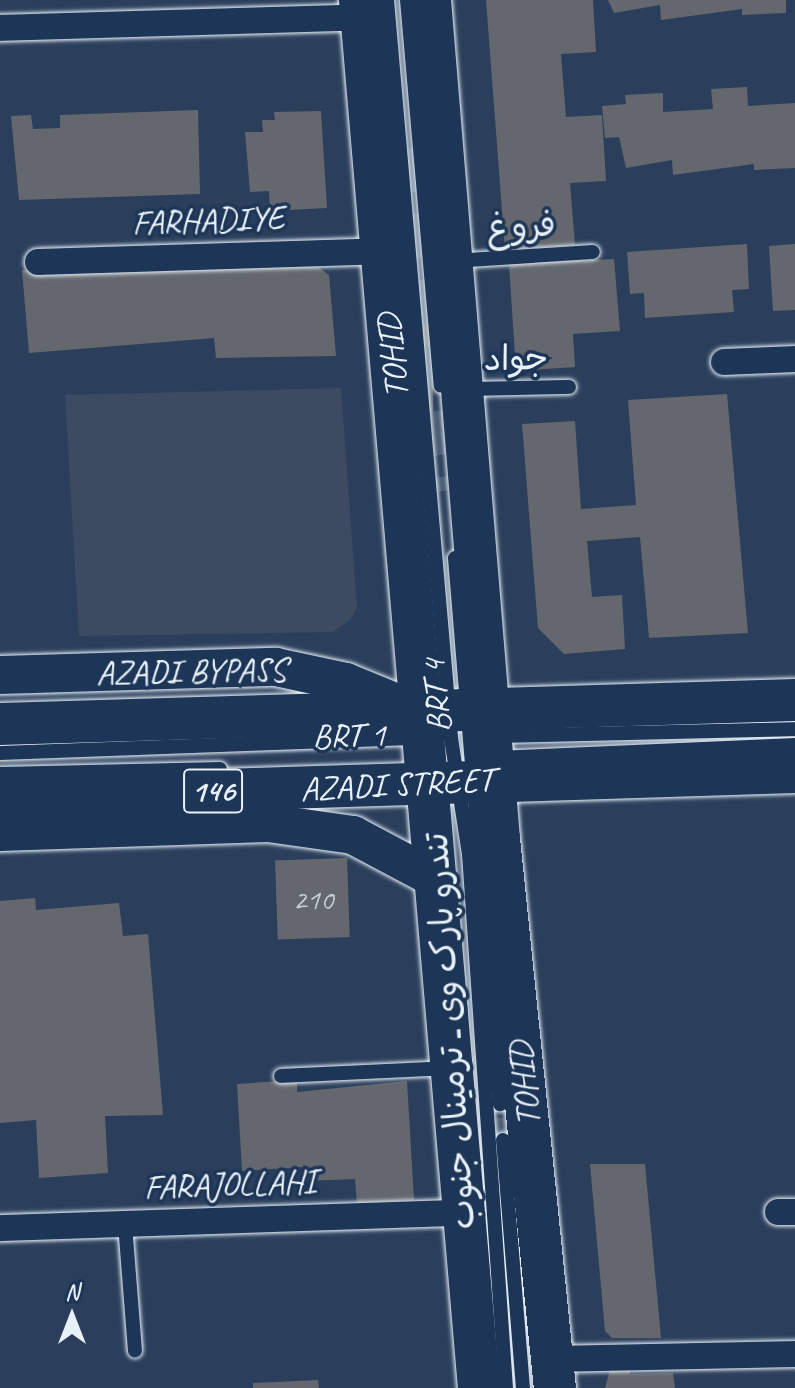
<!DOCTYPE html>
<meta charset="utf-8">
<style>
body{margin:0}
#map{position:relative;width:795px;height:1388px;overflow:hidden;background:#2b3f5c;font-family:Caveat,"Playpen Sans Arabic",sans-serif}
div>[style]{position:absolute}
.built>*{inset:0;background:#3c4b61}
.building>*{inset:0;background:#64686e;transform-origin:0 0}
.trunk-tunnel>*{height:44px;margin-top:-22px;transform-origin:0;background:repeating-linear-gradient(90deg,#475a73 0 44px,transparent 0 66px)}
.roads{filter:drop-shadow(0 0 2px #e8f1f8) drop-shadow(0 0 2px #e8f1f8)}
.service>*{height:14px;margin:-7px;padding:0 7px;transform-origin:7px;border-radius:7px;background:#1d3557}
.minor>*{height:26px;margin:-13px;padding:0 13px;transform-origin:13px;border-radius:13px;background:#1d3557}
.secondary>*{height:38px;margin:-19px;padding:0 19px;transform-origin:19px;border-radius:19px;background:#1d3557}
.primary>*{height:42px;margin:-21px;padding:0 21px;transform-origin:21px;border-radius:21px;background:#1d3557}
span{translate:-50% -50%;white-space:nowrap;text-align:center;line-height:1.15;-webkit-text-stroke:7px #1d3557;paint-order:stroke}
.number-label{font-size:30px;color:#c7cfd6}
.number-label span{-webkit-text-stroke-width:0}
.shield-label span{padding:2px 6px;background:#1d3557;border:2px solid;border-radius:6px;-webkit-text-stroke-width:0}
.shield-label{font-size:32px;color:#e8f1f8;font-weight:700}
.street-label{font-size:34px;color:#e8f1f8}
.north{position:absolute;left:32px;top:1276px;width:80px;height:80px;-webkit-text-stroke:6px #1d3557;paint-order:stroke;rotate:0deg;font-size:22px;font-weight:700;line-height:32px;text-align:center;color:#e8f1f8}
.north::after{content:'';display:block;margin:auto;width:28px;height:36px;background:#e8f1f8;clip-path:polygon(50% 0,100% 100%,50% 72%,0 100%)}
</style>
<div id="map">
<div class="built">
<i style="clip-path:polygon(341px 388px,357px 608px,350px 620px,333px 632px,79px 636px,65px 395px)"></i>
</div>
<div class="building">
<i style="clip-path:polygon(486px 0,593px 0,596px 52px,561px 54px,566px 117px,602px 115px,606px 181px,570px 183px,575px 245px,505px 250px)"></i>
<i style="clip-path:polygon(608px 0,786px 0,786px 13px,742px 15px,742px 9px,661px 20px,660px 5px,614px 13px)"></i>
<i style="clip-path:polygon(747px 87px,748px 106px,795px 103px,795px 168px,754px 170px,754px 164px,673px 175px,672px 160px,626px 168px,619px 137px,605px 138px,602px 106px,626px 104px,625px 95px,663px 93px,663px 112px,713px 109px,711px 89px)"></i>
<i style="clip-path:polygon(198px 110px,200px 194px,19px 200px,11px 116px,31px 115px,33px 129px,60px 128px,60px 115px)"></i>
<i style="clip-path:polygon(321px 111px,327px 208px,270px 211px,269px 191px,250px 192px,245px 132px,263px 132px,262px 120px,275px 120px,274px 112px)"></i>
<i style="clip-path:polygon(747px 244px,749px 289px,732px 290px,734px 312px,645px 318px,644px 293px,630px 294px,627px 252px)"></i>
<i style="clip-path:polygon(795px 244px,795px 310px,773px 311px,769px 246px)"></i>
<i style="clip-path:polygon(614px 259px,620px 331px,573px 334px,575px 367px,516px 371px,509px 264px)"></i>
<i style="clip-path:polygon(312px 262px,329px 275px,336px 356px,216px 358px,214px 338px,29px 353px,22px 270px)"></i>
<i style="left:423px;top:323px;width:10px;height:263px"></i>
<i style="clip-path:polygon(727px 394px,748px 633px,649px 638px,640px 537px,587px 541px,592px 597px,622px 595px,625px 649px,564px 654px,538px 628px,522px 424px,575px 421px,581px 509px,636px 505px,628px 400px)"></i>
<i style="left:347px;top:858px;width:79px;height:72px;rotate:88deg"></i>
<i style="clip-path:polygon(35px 898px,36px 910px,119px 903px,123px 936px,148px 934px,163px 1115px,105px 1116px,108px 1173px,39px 1178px,36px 1120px,0 1123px,0 901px)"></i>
<i style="clip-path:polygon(297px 1080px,297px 1092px,407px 1081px,414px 1200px,357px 1203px,355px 1179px,303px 1181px,302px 1167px,242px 1171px,237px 1084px)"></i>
<i style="clip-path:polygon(590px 1164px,645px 1164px,661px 1338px,612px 1338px,605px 1331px)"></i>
<i style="clip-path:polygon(630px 1367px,630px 1374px,673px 1373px,675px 1388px,605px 1388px,610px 1370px)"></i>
<i style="clip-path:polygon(318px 1380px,319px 1388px,253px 1388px,253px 1383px)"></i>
</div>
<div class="trunk-tunnel">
<i style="left:405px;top:149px;width:344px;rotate:81.8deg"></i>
<i style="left:500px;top:1052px;width:143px;rotate:85.2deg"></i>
</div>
<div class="roads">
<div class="service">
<i style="left:387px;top:0;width:741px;rotate:85.04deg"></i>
<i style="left:451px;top:738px;width:117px;rotate:81.2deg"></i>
<i style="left:469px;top:854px;width:535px;rotate:86.04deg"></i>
<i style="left:407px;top:0;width:387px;rotate:85deg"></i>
<i style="left:453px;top:261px;width:140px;rotate:-3.7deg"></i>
<i style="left:465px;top:389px;width:104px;rotate:-1.1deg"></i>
<i style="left:455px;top:558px;width:548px;rotate:85.29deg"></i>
<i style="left:495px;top:736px;width:300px;rotate:-1.3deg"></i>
<i style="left:0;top:753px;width:419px;rotate:-2.1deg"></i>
<i style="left:496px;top:758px;width:299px;rotate:-2.5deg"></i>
<i style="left:0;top:774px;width:220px;rotate:-1.3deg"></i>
<i style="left:281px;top:1076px;width:168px;rotate:-2.7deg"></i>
<i style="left:503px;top:1140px;width:249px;rotate:85.4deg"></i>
<i style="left:125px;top:1224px;width:127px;rotate:85.5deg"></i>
</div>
<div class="minor">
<i style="left:0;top:28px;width:361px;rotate:-1.7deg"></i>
<i style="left:38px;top:262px;width:343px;rotate:-1.8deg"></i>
<i style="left:724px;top:362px;width:71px;rotate:-2.4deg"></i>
<i style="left:778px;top:1212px;width:17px"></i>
<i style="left:0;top:1228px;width:463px;rotate:-1.9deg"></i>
<i style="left:553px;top:1359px;width:242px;rotate:-1.2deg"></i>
</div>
<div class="secondary">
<i style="left:0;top:675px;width:276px;rotate:-1.7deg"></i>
<i style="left:276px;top:667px;width:72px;rotate:12.1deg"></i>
<i style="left:346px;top:682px;width:79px;rotate:22.3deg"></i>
<i style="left:0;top:832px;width:268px;rotate:-1.9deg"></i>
<i style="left:268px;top:823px;width:86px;rotate:8deg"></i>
<i style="left:353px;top:835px;width:89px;rotate:28deg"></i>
</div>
<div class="primary">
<i style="left:360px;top:0;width:1393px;rotate:85.1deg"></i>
<i style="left:430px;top:0;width:842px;rotate:85.3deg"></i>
<i style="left:499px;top:839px;width:552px;rotate:84.18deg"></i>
<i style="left:0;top:724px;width:795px;rotate:-1.73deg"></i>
<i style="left:0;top:797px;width:795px;rotate:-1.8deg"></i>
</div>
</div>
<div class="number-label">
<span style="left:313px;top:899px">210</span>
</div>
<div class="shield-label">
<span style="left:213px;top:791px">146</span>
</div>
<div class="street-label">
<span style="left:208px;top:220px;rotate:-2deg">FARHADIYE</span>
<span style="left:521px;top:226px;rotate:-4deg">فروغ</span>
<span style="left:392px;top:356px;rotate:-96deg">TOHID</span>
<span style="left:516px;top:358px;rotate:-1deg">جواد</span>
<span style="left:191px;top:671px;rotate:-1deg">AZADI BYPASS</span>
<span style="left:436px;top:696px;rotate:-95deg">BRT 4</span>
<span style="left:349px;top:735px;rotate:-2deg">BRT 1</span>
<span style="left:397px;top:784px;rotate:-3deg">AZADI STREET</span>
<span style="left:449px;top:1031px;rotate:-94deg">تندرو پارک وی ـ ترمینال جنوب</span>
<span style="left:524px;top:1084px;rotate:-96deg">TOHID</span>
<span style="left:230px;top:1184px;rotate:-2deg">FARAJOLLAHI</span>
</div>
<div class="north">N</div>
</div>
